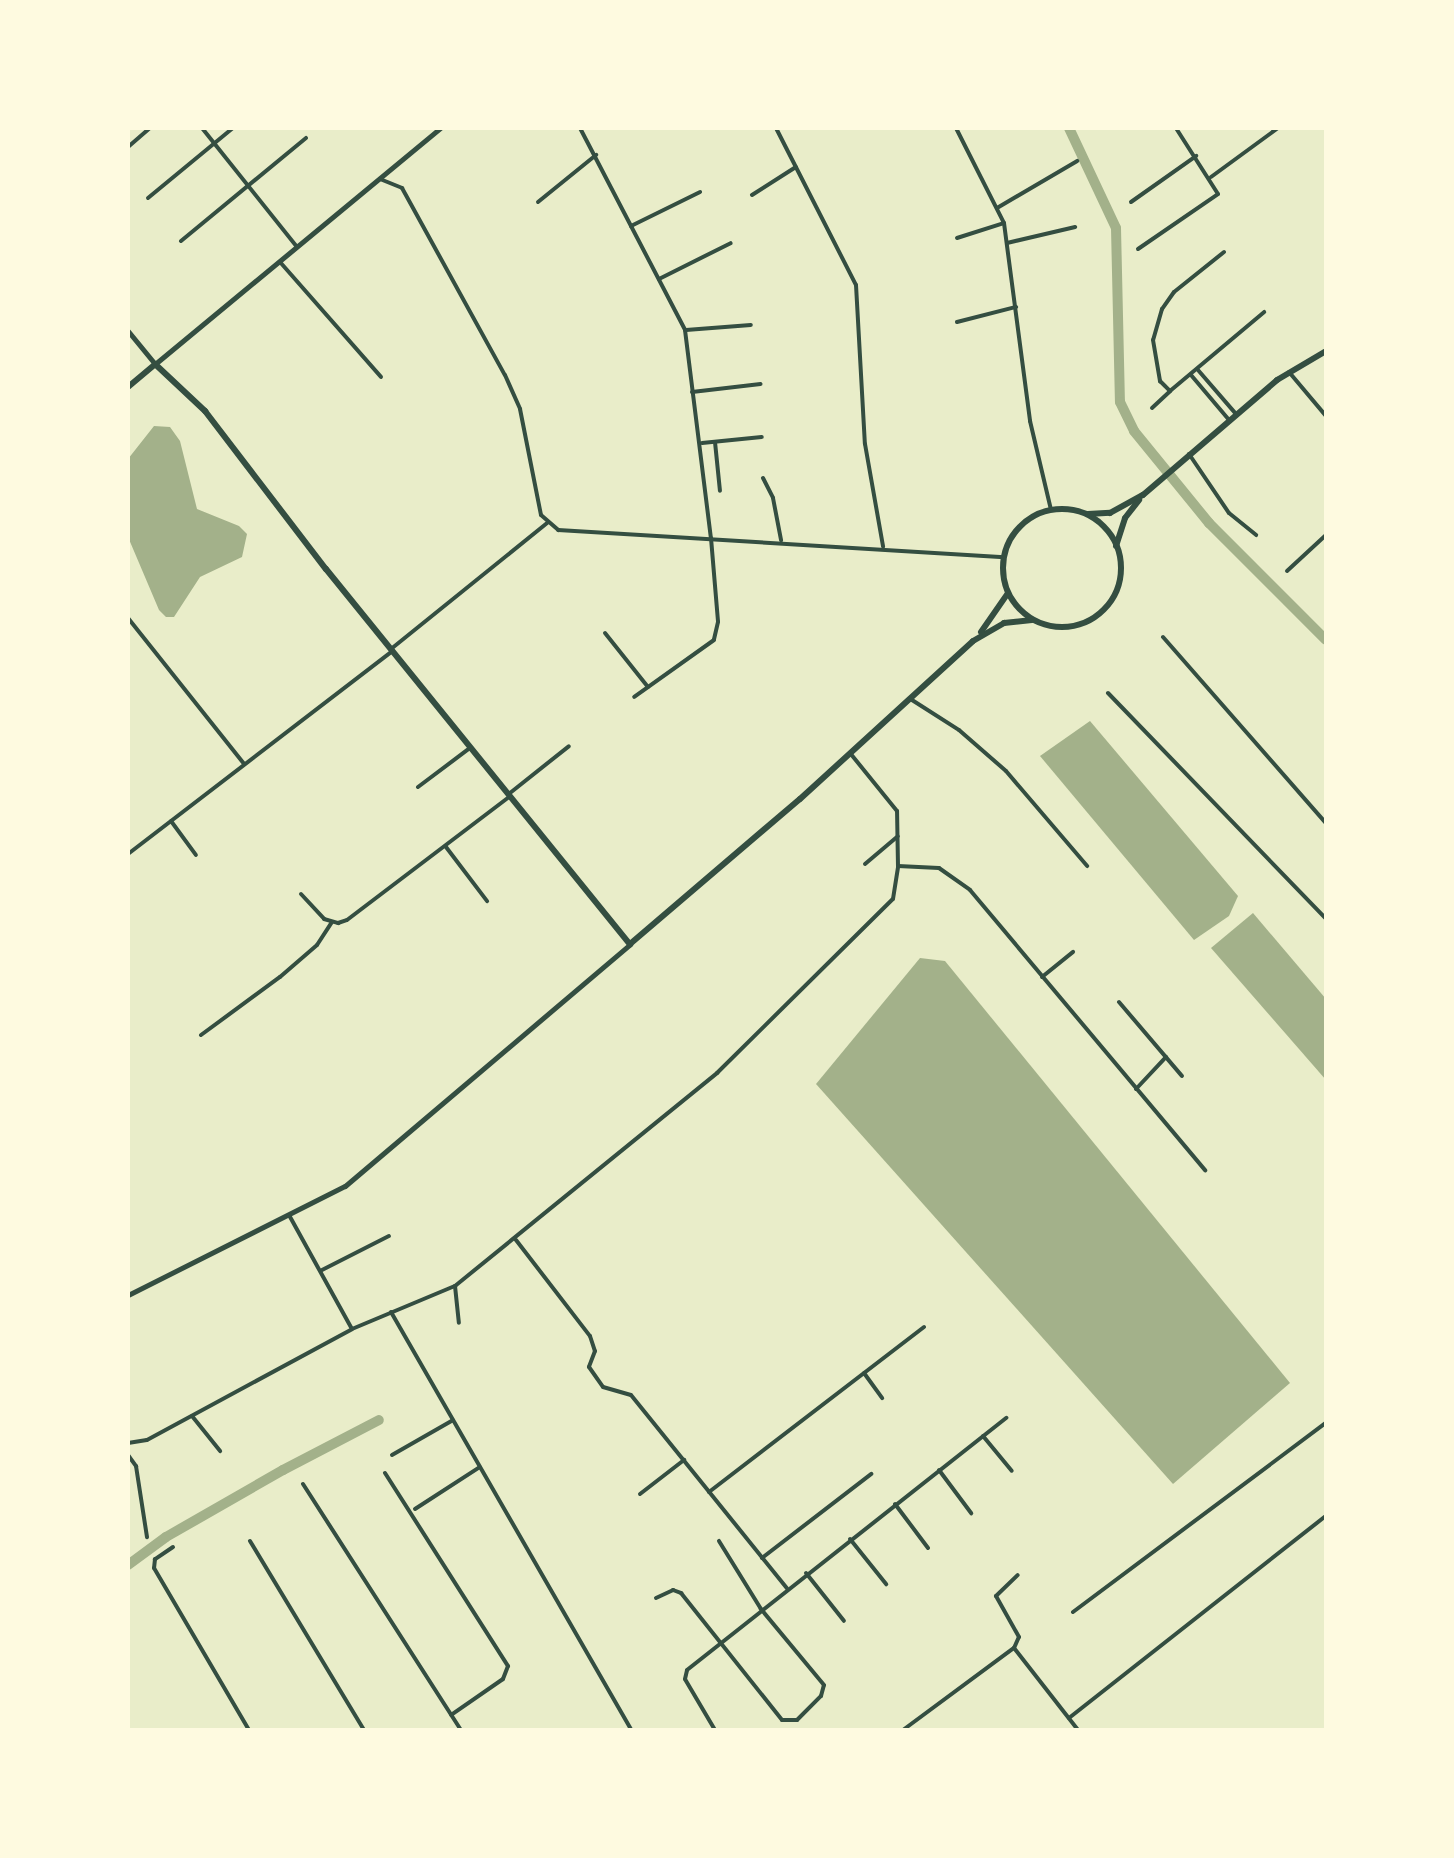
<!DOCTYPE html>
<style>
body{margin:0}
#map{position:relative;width:1454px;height:1858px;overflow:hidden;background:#e9edc9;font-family:Roboto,sans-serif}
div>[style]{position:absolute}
.water>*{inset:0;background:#a3b18a}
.canal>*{height:10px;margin:-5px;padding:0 5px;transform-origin:5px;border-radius:5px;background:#a3b18a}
.minor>*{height:4px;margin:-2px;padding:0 2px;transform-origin:2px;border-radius:2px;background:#344e41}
.tertiary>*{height:5px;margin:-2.5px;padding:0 2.5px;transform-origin:2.5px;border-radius:2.5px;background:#344e41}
.secondary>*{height:6px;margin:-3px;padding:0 3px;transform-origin:3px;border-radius:3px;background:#344e41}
.secondary>.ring{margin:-3px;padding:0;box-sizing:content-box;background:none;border:6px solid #344e41;border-radius:50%}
span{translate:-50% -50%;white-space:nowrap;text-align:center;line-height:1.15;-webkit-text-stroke:8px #fefae0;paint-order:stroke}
.frame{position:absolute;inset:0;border:130px solid #fefae0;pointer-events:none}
</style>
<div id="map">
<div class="water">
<i style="clip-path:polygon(154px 426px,170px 427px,180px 441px,197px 509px,239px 526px,247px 534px,242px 557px,200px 577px,174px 617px,166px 617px,159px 610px,128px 537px,128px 459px)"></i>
<i style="clip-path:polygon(1090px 721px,1238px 896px,1229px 916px,1194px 940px,1040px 756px)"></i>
<i style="clip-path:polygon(1253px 913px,1326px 999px,1326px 1080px,1211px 948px)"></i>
<i style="clip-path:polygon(920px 958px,945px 961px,1290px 1383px,1173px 1484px,816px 1084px)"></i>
</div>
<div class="canal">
<i style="left:1069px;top:128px;width:110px;rotate:64.8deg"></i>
<i style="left:1116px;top:228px;width:174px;rotate:88.7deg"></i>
<i style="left:1120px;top:402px;width:32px;rotate:64deg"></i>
<i style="left:1134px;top:431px;width:119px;rotate:50.8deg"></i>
<i style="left:1209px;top:523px;width:165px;rotate:45deg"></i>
<i style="left:128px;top:1565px;width:47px;rotate:-36.4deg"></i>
<i style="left:166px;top:1537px;width:135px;rotate:-29.8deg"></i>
<i style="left:283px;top:1470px;width:108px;rotate:-27.5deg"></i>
</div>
<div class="minor">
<i style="left:202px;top:128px;width:152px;rotate:51.4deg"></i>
<i style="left:580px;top:128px;width:228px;rotate:62.5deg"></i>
<i style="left:685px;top:330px;width:210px;rotate:82.9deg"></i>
<i style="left:711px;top:538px;width:84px;rotate:85.2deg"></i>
<i style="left:718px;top:622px;width:18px;rotate:103deg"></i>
<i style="left:714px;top:640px;width:98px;rotate:144.5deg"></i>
<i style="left:776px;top:128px;width:176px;rotate:63deg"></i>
<i style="left:856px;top:285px;width:159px;rotate:86.8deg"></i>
<i style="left:865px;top:444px;width:104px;rotate:80deg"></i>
<i style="left:956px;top:128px;width:106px;rotate:63.2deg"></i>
<i style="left:1004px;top:223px;width:200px;rotate:82.5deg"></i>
<i style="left:1030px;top:421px;width:91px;rotate:76.7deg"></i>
<i style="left:128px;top:147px;width:29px;rotate:-41deg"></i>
<i style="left:1211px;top:177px;width:83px;rotate:-36.2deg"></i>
<i style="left:380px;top:179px;width:24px;rotate:22deg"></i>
<i style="left:402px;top:188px;width:213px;rotate:61.2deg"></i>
<i style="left:505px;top:375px;width:37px;rotate:66deg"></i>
<i style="left:520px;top:409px;width:108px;rotate:78.8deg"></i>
<i style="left:541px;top:515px;width:23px;rotate:41deg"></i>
<i style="left:558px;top:530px;width:447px;rotate:3.5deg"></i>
<i style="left:752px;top:195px;width:52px;rotate:-32.5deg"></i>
<i style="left:148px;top:198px;width:110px;rotate:-39.5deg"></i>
<i style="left:538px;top:202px;width:75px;rotate:-39deg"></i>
<i style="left:1131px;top:202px;width:80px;rotate:-35.3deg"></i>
<i style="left:997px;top:208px;width:93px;rotate:-30.4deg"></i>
<i style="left:631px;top:226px;width:77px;rotate:-26.2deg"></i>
<i style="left:957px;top:238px;width:49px;rotate:-17.7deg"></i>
<i style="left:181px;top:241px;width:162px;rotate:-39.5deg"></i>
<i style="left:1007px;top:243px;width:70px;rotate:-13.2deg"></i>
<i style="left:1138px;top:249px;width:97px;rotate:-34.5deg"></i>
<i style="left:1218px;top:194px;width:78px;rotate:-122.5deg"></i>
<i style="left:1224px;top:252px;width:64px;rotate:141.3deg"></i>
<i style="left:1174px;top:292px;width:21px;rotate:125deg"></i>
<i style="left:1162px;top:309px;width:32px;rotate:106deg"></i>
<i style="left:1153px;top:340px;width:42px;rotate:80.3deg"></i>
<i style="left:1160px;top:381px;width:14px;rotate:45deg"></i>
<i style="left:1170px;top:391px;width:123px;rotate:-40deg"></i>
<i style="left:280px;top:262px;width:153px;rotate:48.7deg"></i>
<i style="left:659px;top:279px;width:80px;rotate:-26.6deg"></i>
<i style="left:957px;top:322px;width:61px;rotate:-14.3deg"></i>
<i style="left:686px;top:330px;width:65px;rotate:-4.4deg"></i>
<i style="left:1198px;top:370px;width:58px;rotate:49.2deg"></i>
<i style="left:1289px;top:372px;width:57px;rotate:49.9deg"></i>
<i style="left:1191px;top:375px;width:59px;rotate:49.8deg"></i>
<i style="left:692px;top:392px;width:69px;rotate:-6.6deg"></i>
<i style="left:1152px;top:408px;width:25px;rotate:-43deg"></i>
<i style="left:715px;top:442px;width:49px;rotate:84.2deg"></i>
<i style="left:702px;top:443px;width:60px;rotate:-5.7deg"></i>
<i style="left:1189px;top:454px;width:71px;rotate:55.9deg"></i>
<i style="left:1229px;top:513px;width:35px;rotate:39deg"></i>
<i style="left:763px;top:478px;width:22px;rotate:63deg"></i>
<i style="left:773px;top:498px;width:43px;rotate:79.2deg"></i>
<i style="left:1287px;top:571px;width:53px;rotate:-42.7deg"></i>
<i style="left:128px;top:618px;width:186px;rotate:51.5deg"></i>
<i style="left:605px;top:633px;width:69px;rotate:51.5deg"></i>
<i style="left:1163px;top:637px;width:247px;rotate:48.8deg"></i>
<i style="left:391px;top:649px;width:201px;rotate:-38.9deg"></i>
<i style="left:1108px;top:693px;width:314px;rotate:46deg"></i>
<i style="left:912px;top:700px;width:56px;rotate:32.6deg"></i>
<i style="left:959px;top:730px;width:62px;rotate:41.1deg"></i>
<i style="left:1006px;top:771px;width:125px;rotate:49.5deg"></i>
<i style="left:418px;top:787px;width:65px;rotate:-36.9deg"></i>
<i style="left:510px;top:793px;width:75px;rotate:-38.5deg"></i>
<i style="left:171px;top:821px;width:42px;rotate:53.7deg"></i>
<i style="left:446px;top:847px;width:68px;rotate:52.8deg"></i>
<i style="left:128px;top:854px;width:334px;rotate:-37.5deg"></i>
<i style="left:865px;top:864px;width:43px;rotate:-40.3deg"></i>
<i style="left:898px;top:866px;width:41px;rotate:2.8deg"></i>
<i style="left:939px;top:868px;width:38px;rotate:35deg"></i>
<i style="left:970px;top:890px;width:366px;rotate:50deg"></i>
<i style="left:301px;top:894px;width:34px;rotate:47deg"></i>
<i style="left:324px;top:919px;width:15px;rotate:16deg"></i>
<i style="left:338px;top:923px;width:9px;rotate:-18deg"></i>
<i style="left:347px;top:920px;width:203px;rotate:-37.2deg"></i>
<i style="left:1042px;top:977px;width:40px;rotate:-39deg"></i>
<i style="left:1119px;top:1002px;width:97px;rotate:49.6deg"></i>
<i style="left:201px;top:1035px;width:98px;rotate:-36.3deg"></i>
<i style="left:280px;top:977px;width:49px;rotate:-40.9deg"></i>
<i style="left:317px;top:945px;width:27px;rotate:-57deg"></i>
<i style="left:1136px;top:1089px;width:44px;rotate:-46.8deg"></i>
<i style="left:289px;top:1215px;width:130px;rotate:61.1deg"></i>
<i style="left:516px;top:1240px;width:121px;rotate:52.4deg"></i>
<i style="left:590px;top:1336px;width:16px;rotate:72deg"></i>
<i style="left:595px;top:1351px;width:17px;rotate:111deg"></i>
<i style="left:589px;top:1367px;width:24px;rotate:55deg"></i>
<i style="left:603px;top:1387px;width:29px;rotate:16deg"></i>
<i style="left:631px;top:1395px;width:248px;rotate:51.1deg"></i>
<i style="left:322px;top:1270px;width:75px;rotate:-26.9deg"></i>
<i style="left:455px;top:1286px;width:37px;rotate:84deg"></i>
<i style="left:391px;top:1312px;width:482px;rotate:60.1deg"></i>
<i style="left:864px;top:1373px;width:31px;rotate:54deg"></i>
<i style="left:192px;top:1416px;width:45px;rotate:51.3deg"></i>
<i style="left:983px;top:1436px;width:45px;rotate:50.4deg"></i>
<i style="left:128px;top:1443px;width:19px;rotate:-9deg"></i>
<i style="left:147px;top:1440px;width:233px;rotate:-28.4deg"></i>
<i style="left:352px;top:1329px;width:112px;rotate:-22.7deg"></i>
<i style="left:455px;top:1286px;width:338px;rotate:-39.1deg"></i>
<i style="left:717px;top:1073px;width:247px;rotate:-44.7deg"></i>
<i style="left:893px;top:899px;width:33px;rotate:-81deg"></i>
<i style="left:898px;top:866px;width:55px;rotate:-91deg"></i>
<i style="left:897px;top:811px;width:75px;rotate:-129deg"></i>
<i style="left:128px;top:1455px;width:14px;rotate:54deg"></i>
<i style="left:136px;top:1466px;width:72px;rotate:81.2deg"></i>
<i style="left:392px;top:1455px;width:70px;rotate:-29.8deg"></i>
<i style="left:939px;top:1470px;width:54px;rotate:53.3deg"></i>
<i style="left:385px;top:1473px;width:229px;rotate:57.5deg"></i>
<i style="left:508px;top:1666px;width:14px;rotate:111deg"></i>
<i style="left:503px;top:1679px;width:63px;rotate:145.3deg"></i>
<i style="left:303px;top:1484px;width:292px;rotate:57.3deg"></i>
<i style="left:709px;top:1492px;width:271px;rotate:-37.5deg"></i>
<i style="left:640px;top:1494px;width:56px;rotate:-37.7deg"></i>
<i style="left:895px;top:1504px;width:55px;rotate:53.1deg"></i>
<i style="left:415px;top:1509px;width:77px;rotate:-32.9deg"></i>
<i style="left:850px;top:1539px;width:58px;rotate:51.3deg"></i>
<i style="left:250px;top:1541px;width:221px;rotate:58.9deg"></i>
<i style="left:173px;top:1547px;width:22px;rotate:146deg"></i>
<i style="left:155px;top:1559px;width:9px;rotate:96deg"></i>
<i style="left:154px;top:1568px;width:188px;rotate:59.6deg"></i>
<i style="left:762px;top:1558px;width:138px;rotate:-37.6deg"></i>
<i style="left:806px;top:1573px;width:61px;rotate:51.6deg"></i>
<i style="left:656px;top:1598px;width:19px;rotate:-25deg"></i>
<i style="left:673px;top:1590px;width:9px;rotate:21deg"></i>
<i style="left:681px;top:1593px;width:162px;rotate:51.5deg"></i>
<i style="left:782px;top:1720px;width:15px"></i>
<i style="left:797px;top:1720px;width:34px;rotate:-45deg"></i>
<i style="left:821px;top:1696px;width:11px;rotate:-75deg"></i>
<i style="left:824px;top:1685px;width:99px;rotate:-129.7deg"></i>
<i style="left:761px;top:1609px;width:80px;rotate:-121.7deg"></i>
<i style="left:1073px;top:1612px;width:316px;rotate:-36.8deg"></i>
<i style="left:1014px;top:1648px;width:12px;rotate:-66deg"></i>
<i style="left:1019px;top:1637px;width:47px;rotate:-119.3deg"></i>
<i style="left:996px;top:1596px;width:30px;rotate:-44deg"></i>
<i style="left:1069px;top:1718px;width:327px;rotate:-38.2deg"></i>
<i style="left:715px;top:1730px;width:59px;rotate:-120.5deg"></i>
<i style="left:685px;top:1679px;width:9px;rotate:-77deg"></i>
<i style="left:687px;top:1670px;width:407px;rotate:-38.3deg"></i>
<i style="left:903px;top:1730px;width:138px;rotate:-36.5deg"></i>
<i style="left:1014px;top:1648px;width:104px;rotate:52deg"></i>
</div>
<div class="tertiary">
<i style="left:128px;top:331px;width:43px;rotate:50.7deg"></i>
<i style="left:155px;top:364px;width:370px;rotate:-39.6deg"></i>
<i style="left:128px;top:1295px;width:243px;rotate:-26.7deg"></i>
<i style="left:345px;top:1186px;width:374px;rotate:-40.3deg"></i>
</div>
<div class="secondary">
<i style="left:128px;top:387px;width:35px;rotate:-40deg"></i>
<i style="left:155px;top:364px;width:69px;rotate:43.2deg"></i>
<i style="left:205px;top:411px;width:199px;rotate:52.6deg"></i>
<i style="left:326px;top:569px;width:483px;rotate:51deg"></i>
<i style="left:630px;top:944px;width:223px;rotate:-40.5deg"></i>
<i style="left:800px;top:799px;width:234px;rotate:-42.4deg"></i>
<i style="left:973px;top:641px;width:36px;rotate:-30deg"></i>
<i style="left:1004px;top:623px;width:28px;rotate:-6deg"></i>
<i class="ring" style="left:1003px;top:509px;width:112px;height:112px"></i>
<i style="left:1088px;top:514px;width:22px;rotate:-3deg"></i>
<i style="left:1110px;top:513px;width:38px;rotate:-29deg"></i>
<i style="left:1143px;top:495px;width:177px;rotate:-40.6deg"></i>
<i style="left:1277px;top:380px;width:57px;rotate:-30.6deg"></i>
<i style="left:1116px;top:546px;width:29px;rotate:-72deg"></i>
<i style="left:1125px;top:518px;width:23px;rotate:-52deg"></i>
<i style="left:981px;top:632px;width:47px;rotate:-55.3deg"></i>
</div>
<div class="frame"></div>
</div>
